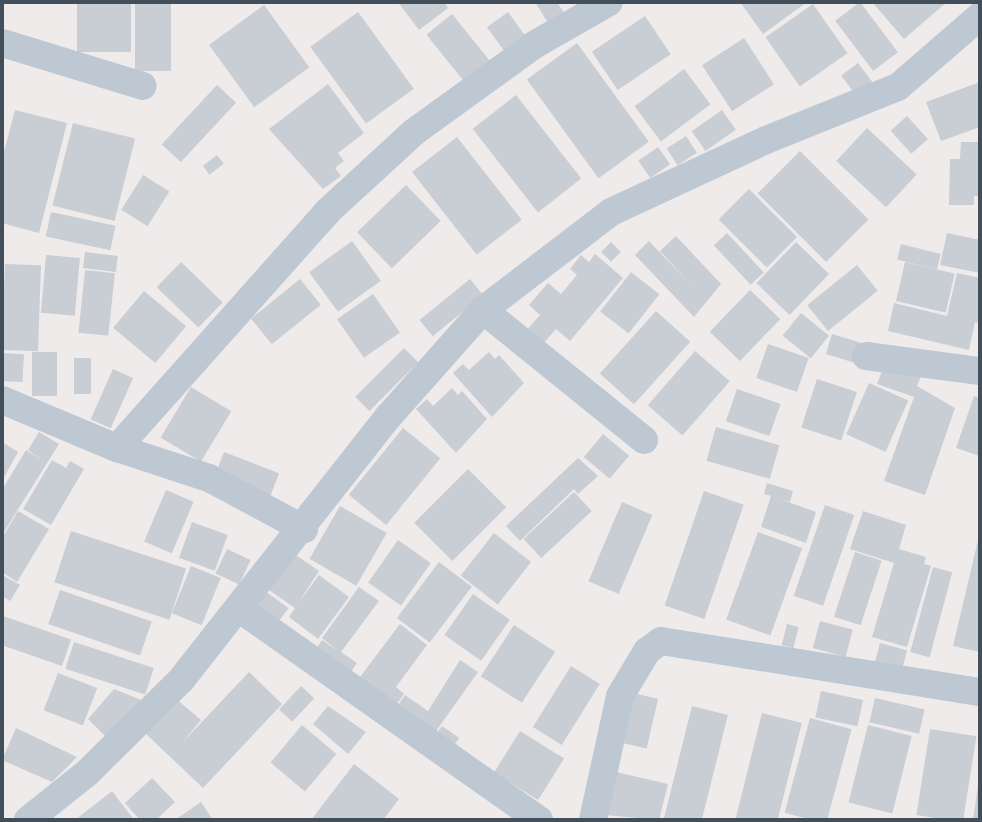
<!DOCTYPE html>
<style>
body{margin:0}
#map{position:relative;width:982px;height:822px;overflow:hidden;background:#efebeb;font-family:Helvetica,sans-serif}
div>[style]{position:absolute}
.building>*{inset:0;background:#c9cdd4;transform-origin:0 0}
.minor>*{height:28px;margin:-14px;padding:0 14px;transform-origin:14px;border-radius:14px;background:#bdc8d3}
span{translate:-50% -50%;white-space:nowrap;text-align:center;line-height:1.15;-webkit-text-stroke:6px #fff;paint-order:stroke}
.frame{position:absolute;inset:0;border:4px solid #424e5a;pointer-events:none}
</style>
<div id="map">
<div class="building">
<i style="left:77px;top:2px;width:54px;height:50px"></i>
<i style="left:135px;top:2px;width:36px;height:69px"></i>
<i style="clip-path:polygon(398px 2px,444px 2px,448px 8px,419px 30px)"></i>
<i style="clip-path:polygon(535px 2px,557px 2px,564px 13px,548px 23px)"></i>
<i style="clip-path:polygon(740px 2px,807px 2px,763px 34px)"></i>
<i style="left:860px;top:2px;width:63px;height:31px;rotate:53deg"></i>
<i style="clip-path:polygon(872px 2px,947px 2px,904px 39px)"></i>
<i style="left:813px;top:4px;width:60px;height:58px;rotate:55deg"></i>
<i style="left:264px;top:5px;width:77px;height:68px;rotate:54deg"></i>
<i style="left:358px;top:12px;width:95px;height:59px;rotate:54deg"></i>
<i style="left:508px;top:12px;width:32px;height:26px;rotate:54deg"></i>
<i style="left:452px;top:14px;width:62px;height:33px;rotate:51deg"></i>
<i style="left:645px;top:16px;width:46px;height:64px;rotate:56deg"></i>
<i style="left:744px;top:38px;width:55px;height:50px;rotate:57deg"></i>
<i style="left:577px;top:43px;width:122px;height:62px;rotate:54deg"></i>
<i style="left:858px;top:63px;width:25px;height:21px;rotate:53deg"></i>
<i style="left:684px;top:69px;width:44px;height:62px;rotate:53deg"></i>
<i style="clip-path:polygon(980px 82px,980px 127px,941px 141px,926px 102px)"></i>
<i style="clip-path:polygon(328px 84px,364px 133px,338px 153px,344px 161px,335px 168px,341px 176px,323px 189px,269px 129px)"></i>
<i style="left:217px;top:85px;width:26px;height:81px;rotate:43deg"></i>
<i style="left:516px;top:95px;width:106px;height:55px;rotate:52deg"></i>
<i style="clip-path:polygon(15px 110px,67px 123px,39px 233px,2px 223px,2px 159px)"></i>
<i style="left:722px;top:110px;width:24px;height:37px;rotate:55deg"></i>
<i style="left:907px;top:116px;width:31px;height:22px;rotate:48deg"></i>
<i style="left:73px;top:123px;width:64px;height:85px;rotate:14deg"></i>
<i style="left:867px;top:128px;width:68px;height:45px;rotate:43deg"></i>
<i style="left:686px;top:136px;width:20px;height:23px;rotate:57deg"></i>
<i style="left:457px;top:137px;width:105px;height:57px;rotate:52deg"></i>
<i style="clip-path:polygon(961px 142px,980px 142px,980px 196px,974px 196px,974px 205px,949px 205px,950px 159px,960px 159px)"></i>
<i style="left:658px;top:147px;width:21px;height:24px;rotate:55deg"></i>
<i style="left:800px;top:151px;width:97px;height:60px;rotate:45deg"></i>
<i style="left:217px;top:155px;width:11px;height:18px;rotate:52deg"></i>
<i style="left:143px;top:175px;width:31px;height:41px;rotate:32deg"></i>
<i style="left:406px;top:185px;width:50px;height:68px;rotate:46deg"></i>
<i style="left:749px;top:189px;width:68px;height:43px;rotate:45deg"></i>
<i style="left:51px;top:212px;width:66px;height:25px;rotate:12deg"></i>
<i style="left:727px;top:233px;width:54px;height:18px;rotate:47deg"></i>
<i style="clip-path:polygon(947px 233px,980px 240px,980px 273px,940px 265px)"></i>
<i style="clip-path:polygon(676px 236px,721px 284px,694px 317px,635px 255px,649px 241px,694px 288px,660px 251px)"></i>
<i style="left:352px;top:241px;width:49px;height:53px;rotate:54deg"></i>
<i style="left:611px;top:242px;width:14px;height:14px;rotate:45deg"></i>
<i style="left:796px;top:242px;width:46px;height:57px;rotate:44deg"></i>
<i style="left:901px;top:244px;width:41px;height:16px;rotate:14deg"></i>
<i style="left:85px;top:252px;width:33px;height:16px;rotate:7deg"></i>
<i style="clip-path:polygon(595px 254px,623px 278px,570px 341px,556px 329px,542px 345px,526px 331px,540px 315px,529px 305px,548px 283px,561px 294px,577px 275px,570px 269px,581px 255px,589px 262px)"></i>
<i style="left:46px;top:255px;width:34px;height:58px;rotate:5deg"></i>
<i style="left:181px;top:262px;width:58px;height:35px;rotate:44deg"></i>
<i style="left:905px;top:262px;width:51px;height:40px;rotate:13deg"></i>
<i style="left:5px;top:264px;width:36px;height:86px;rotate:2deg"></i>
<i style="left:857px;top:265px;width:33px;height:64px;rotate:51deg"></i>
<i style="left:85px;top:270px;width:30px;height:63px;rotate:6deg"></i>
<i style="left:631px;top:272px;width:36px;height:50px;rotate:38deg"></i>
<i style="clip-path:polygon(957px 273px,980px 278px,980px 323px,975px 322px,969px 350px,888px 331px,894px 303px,947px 316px)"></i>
<i style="left:300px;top:279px;width:33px;height:63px;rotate:51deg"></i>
<i style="left:470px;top:279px;width:21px;height:65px;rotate:51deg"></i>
<i style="left:750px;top:290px;width:42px;height:58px;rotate:44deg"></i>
<i style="left:144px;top:291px;width:55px;height:48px;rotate:40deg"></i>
<i style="left:373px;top:294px;width:47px;height:44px;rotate:55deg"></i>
<i style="left:656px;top:311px;width:46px;height:84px;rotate:42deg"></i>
<i style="left:801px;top:313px;width:36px;height:29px;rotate:39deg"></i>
<i style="left:832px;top:334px;width:30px;height:21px;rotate:17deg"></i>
<i style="left:768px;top:344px;width:43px;height:36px;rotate:19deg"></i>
<i style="left:404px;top:348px;width:20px;height:69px;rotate:45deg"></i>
<i style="left:695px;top:351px;width:46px;height:72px;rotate:41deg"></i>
<i style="left:32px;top:352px;width:25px;height:44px"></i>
<i style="clip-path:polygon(489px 352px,495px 359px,499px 355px,524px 383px,492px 417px,453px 373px,463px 364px,469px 370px)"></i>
<i style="left:2px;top:353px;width:22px;height:28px;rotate:3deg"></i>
<i style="left:91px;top:358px;width:36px;height:17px;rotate:90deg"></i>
<i style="clip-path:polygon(885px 363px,921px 376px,917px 386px,955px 408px,925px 495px,884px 481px,914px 397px,877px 384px)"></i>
<i style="left:113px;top:369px;width:22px;height:55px;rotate:24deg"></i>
<i style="left:817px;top:379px;width:42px;height:51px;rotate:18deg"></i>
<i style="left:869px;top:383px;width:43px;height:56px;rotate:24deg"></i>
<i style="left:191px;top:387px;width:47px;height:59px;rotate:31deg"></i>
<i style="clip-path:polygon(452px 388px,458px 395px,462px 391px,487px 419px,456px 453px,416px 409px,427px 399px,433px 406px)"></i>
<i style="left:737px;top:389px;width:46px;height:34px;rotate:19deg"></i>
<i style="clip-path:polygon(974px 396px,980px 398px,980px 456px,956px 448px)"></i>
<i style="left:716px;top:427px;width:66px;height:35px;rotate:16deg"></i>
<i style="left:403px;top:428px;width:48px;height:86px;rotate:39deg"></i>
<i style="clip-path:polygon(39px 432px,59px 444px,2px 535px,2px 490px,26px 450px,43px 461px,28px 450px)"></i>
<i style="left:603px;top:434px;width:34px;height:30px;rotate:40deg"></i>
<i style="clip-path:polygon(2px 442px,18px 452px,2px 481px)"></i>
<i style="left:224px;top:452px;width:59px;height:26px;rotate:21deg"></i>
<i style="clip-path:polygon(578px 458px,598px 476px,578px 494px,574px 489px,520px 541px,506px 526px)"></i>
<i style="clip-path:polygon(52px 460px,66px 468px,70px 461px,84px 469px,51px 525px,23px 509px)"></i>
<i style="left:468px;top:469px;width:54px;height:76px;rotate:45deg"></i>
<i style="clip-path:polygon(767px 483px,793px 491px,790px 502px,780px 499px,816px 512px,806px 543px,761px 527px,771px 496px,764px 494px)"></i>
<i style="left:166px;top:490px;width:30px;height:56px;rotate:23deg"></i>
<i style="left:704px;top:491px;width:42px;height:121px;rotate:19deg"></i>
<i style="left:574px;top:492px;width:26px;height:69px;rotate:47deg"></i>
<i style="left:622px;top:502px;width:33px;height:86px;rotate:23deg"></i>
<i style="left:825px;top:505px;width:31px;height:96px;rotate:19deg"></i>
<i style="left:340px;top:506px;width:54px;height:61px;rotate:30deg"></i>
<i style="clip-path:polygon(18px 511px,49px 529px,17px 582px,2px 572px,2px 538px)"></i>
<i style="clip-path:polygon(863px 511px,906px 525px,899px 549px,926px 557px,924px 564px,931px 566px,907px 647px,872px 637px,894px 563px,850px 549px)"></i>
<i style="left:192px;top:522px;width:38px;height:38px;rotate:20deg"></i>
<i style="left:71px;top:531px;width:121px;height:54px;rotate:18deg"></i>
<i style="left:758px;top:532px;width:47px;height:93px;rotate:20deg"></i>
<i style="left:494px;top:533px;width:47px;height:54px;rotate:38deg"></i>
<i style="clip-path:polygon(979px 536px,980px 536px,980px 652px,953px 646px)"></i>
<i style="left:398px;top:540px;width:40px;height:52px;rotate:35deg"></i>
<i style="left:227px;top:549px;width:26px;height:27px;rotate:25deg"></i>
<i style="clip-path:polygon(290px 551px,319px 571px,297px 605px,319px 575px,349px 597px,318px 639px,289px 617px,295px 608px,266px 588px)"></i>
<i style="left:855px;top:552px;width:28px;height:68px;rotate:18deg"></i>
<i style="left:439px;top:562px;width:41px;height:70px;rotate:37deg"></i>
<i style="left:191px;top:566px;width:32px;height:51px;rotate:22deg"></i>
<i style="left:933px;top:567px;width:20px;height:88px;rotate:15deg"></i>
<i style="clip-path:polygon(4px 576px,20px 585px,10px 601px,2px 596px)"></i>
<i style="clip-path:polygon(359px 587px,379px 601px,341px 652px,357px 663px,347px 678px,312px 655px,322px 640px,337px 650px,322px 638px)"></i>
<i style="left:60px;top:590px;width:97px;height:36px;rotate:19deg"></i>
<i style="left:265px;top:591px;width:29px;height:26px;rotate:36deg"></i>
<i style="left:473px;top:594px;width:45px;height:50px;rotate:35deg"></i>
<i style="left:3px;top:616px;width:72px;height:28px;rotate:19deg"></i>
<i style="left:820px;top:621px;width:34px;height:28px;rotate:15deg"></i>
<i style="clip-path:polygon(400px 624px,427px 645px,396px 687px,404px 694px,390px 713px,357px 681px)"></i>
<i style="left:787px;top:624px;width:12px;height:22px;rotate:14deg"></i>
<i style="left:514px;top:625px;width:49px;height:61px;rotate:33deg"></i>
<i style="left:74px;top:642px;width:84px;height:28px;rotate:18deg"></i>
<i style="left:880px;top:643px;width:28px;height:25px;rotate:15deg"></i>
<i style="clip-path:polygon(460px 660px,478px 672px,429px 741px,391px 715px,405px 695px,428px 711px)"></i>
<i style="left:571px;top:666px;width:34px;height:72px;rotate:32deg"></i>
<i style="clip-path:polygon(249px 672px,282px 704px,203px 788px,145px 733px,175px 698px,201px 720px,182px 743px)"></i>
<i style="left:58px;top:673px;width:42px;height:40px;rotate:21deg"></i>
<i style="left:301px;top:686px;width:18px;height:32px;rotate:43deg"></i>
<i style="clip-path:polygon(114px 689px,141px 700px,106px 737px,88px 719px)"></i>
<i style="left:624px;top:691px;width:35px;height:51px;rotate:13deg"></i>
<i style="left:821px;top:691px;width:43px;height:27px;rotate:12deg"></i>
<i style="left:875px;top:698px;width:51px;height:25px;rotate:13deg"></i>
<i style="clip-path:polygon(328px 706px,366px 732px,348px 754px,313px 724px)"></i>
<i style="left:692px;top:706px;width:37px;height:117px;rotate:14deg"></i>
<i style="left:762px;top:713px;width:41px;height:108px;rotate:14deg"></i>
<i style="left:810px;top:718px;width:43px;height:98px;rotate:15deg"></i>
<i style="left:302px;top:725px;width:45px;height:49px;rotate:40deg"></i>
<i style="left:868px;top:725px;width:45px;height:80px;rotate:14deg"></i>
<i style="left:442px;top:726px;width:21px;height:21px;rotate:35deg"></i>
<i style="clip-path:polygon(16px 728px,77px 757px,52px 782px,2px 760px)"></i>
<i style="left:930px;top:729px;width:47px;height:87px;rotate:9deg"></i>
<i style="left:520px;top:731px;width:52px;height:49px;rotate:32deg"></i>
<i style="clip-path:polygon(354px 764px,399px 799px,383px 820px,311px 820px)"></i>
<i style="clip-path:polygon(616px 772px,668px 784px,659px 820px,605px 815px)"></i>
<i style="clip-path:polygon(152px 778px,175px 802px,156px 820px,140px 820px,125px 803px)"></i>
<i style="clip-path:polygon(978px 786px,980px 820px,973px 820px)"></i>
<i style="clip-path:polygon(112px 791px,134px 820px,75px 820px)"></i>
<i style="clip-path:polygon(201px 802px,213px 820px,175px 820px)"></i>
</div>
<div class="minor">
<i style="left:2px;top:43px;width:147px;rotate:17deg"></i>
<i style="left:483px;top:310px;width:207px;rotate:38.9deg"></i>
<i style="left:866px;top:356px;width:115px;rotate:7.5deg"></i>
<i style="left:2px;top:400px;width:125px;rotate:22.7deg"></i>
<i style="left:117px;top:448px;width:97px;rotate:18.1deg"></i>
<i style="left:209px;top:478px;width:108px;rotate:28.2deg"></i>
<i style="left:117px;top:448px;width:316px;rotate:-48.3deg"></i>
<i style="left:327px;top:212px;width:118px;rotate:-42.6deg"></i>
<i style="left:414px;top:132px;width:148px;rotate:-35.9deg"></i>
<i style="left:534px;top:45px;width:86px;rotate:-29.8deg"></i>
<i style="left:240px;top:609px;width:366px;rotate:35.2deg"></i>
<i style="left:28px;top:820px;width:75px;rotate:-38.5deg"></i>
<i style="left:87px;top:773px;width:132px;rotate:-44.7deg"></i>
<i style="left:181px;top:680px;width:336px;rotate:-51.8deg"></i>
<i style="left:389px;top:416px;width:142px;rotate:-48.4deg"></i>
<i style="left:483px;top:310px;width:161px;rotate:-37.4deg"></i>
<i style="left:611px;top:212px;width:171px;rotate:-24.9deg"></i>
<i style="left:766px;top:140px;width:142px;rotate:-21.9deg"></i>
<i style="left:898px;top:87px;width:108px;rotate:-40.9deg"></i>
<i style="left:593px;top:820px;width:127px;rotate:-77.7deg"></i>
<i style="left:620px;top:696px;width:52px;rotate:-59deg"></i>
<i style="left:647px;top:651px;width:17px;rotate:-36deg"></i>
<i style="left:661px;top:641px;width:323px;rotate:9.1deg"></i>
</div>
<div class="frame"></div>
</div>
